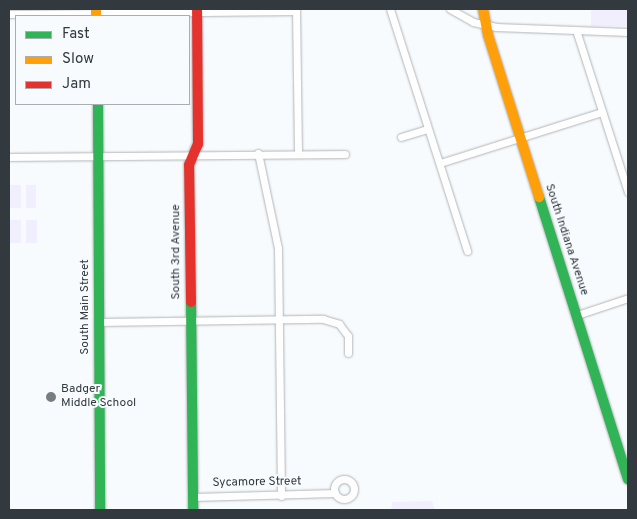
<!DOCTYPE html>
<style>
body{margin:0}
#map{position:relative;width:637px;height:519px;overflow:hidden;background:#f8fbfd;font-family:Overpass,sans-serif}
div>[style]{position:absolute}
.green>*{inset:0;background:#f1effe;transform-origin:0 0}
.roads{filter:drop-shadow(0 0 1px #b0b5b8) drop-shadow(0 0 1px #b0b5b8)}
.street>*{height:7px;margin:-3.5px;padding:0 3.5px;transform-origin:3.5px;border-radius:3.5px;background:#fefeff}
.street>.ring{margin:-3.5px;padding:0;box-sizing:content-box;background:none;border:7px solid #fefeff;border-radius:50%}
.fast>*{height:10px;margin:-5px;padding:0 5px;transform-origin:5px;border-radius:5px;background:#30b455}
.slow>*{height:10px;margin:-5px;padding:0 5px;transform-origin:5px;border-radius:5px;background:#ff9f0a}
.jam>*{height:10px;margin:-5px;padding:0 5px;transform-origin:5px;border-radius:5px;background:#e5322d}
.dots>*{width:14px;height:14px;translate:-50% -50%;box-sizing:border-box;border:2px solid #f7fbfe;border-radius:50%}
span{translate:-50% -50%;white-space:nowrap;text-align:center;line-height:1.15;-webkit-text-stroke:4px #f7fbfe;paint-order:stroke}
.street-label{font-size:12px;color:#323a40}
.poi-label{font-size:12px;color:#323a40}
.left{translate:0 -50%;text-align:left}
.frame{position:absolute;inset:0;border:10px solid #323a40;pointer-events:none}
.legend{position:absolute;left:15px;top:15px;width:175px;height:90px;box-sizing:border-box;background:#f7fbfe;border:1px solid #a8aeb2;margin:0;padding:6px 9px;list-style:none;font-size:15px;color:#323a40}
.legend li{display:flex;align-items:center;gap:10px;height:25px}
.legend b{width:25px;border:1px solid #a8aeb2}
</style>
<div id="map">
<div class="green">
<i style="left:591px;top:9px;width:37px;height:17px"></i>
<i style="left:10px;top:185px;width:11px;height:23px"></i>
<i style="left:26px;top:185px;width:10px;height:23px"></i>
<i style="left:10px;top:220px;width:11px;height:23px"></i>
<i style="left:26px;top:220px;width:11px;height:23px"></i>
<i style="clip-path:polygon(432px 501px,435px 510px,391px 510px,392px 502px)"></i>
</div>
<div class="roads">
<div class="street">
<i style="left:296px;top:9px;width:145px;rotate:89.2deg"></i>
<i style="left:390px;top:9px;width:254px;rotate:72.3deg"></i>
<i style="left:450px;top:9px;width:26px;rotate:29deg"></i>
<i style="left:473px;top:22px;width:24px;rotate:12deg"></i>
<i style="left:496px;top:27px;width:132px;rotate:2.2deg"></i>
<i style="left:9px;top:14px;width:287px;rotate:-0.6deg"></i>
<i style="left:576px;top:30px;width:170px;rotate:72.2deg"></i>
<i style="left:401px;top:137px;width:27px;rotate:-17deg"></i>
<i style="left:258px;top:153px;width:97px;rotate:78.1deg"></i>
<i style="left:278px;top:248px;width:248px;rotate:89.3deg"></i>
<i style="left:9px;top:157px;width:336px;rotate:-0.5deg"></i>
<i style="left:440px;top:163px;width:170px;rotate:-17.5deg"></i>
<i style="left:577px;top:315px;width:54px;rotate:-18.4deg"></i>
<i style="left:99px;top:322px;width:224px;rotate:-0.8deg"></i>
<i style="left:323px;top:319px;width:17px;rotate:17deg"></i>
<i style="left:339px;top:324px;width:15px;rotate:53deg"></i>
<i style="left:348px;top:336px;width:17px;rotate:90deg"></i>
<i class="ring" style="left:334px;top:479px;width:13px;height:13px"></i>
<i style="left:193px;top:497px;width:142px;rotate:-1.6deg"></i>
</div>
<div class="fast">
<i style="left:98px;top:104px;width:406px;rotate:89.7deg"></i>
<i style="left:539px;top:197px;width:296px;rotate:72.5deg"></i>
<i style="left:191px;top:302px;width:208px;rotate:89.4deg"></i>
</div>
<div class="slow">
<i style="left:96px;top:9px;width:7px;rotate:90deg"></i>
<i style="left:483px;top:9px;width:26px;rotate:79deg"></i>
<i style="left:488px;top:35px;width:170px;rotate:72.5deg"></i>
</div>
<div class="jam">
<i style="left:191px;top:302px;width:137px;rotate:-90.8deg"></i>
<i style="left:189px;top:165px;width:23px;rotate:-67deg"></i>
<i style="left:198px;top:144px;width:135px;rotate:-90.4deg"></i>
</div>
</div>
<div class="dots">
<i style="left:51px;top:397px;background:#777e82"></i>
</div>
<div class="street-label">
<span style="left:566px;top:240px;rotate:72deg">South Indiana Avenue</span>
<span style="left:177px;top:252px;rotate:-90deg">South 3rd Avenue</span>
<span style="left:86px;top:307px;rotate:-90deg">South Main Street</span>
<span style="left:257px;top:483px;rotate:-1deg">Sycamore Street</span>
</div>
<div class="poi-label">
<span class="left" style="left:61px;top:397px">Badger<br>Middle School</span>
</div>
<div class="frame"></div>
<ul class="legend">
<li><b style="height:6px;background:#30b455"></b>Fast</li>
<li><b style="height:6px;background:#ff9f0a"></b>Slow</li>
<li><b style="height:6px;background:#e5322d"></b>Jam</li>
</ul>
</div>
